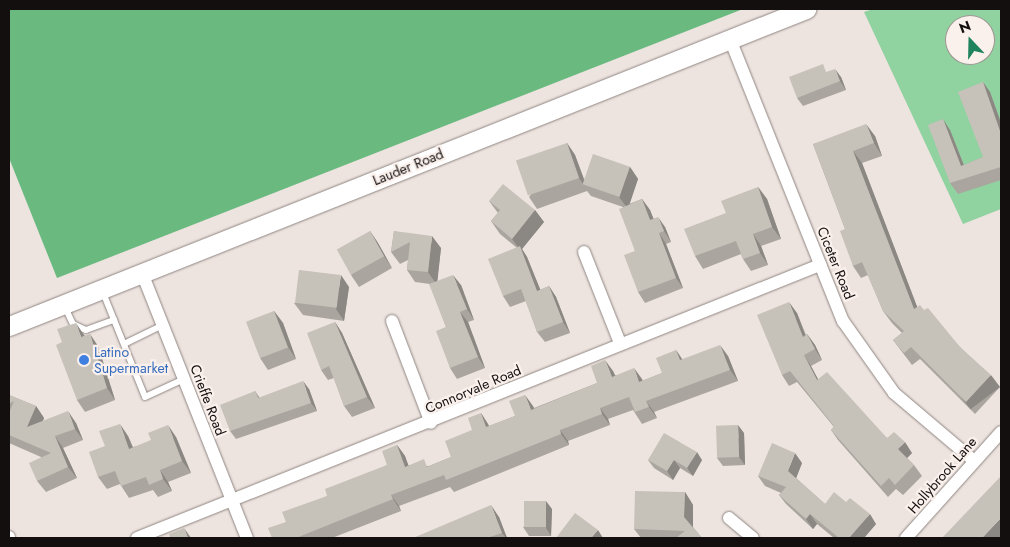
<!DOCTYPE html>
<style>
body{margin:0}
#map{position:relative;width:1010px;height:547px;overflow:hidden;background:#ede3df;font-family:Jost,sans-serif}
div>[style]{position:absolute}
.green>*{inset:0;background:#90d2a0}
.forest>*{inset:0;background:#6aba80}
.roads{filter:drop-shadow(0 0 1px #8f8682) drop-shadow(0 0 1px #8f8682)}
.lane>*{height:6px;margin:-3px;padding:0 3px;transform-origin:3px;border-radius:3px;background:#fff}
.street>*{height:12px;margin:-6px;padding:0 6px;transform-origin:6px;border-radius:6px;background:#fff}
.secondary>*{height:19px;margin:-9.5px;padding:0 9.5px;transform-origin:9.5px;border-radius:9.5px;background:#fff}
.wall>*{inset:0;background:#aaa69f}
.shaded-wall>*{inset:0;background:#8b8782;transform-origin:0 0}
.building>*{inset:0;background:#c6c1b9;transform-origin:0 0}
.dots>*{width:14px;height:14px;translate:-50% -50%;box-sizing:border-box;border:2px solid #faf0ec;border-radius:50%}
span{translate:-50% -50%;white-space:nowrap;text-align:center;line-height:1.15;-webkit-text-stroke:4.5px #faf0ec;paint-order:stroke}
.street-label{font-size:14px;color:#120f0e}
.shop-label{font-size:14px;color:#366cbe}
.left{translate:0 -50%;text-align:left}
.frame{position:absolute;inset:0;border:10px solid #120f0e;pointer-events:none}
.north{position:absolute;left:945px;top:15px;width:50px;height:50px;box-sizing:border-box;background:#faf0ec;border:1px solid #9d9693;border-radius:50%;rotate:339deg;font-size:14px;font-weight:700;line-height:20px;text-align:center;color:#120f0e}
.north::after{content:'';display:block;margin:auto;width:18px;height:22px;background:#1f845e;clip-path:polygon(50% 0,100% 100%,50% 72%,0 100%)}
</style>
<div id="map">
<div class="green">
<i style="clip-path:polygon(evenodd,873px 9px,1001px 9px,1001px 209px,963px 224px,864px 12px,873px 9px,955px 25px,985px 25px,985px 55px,955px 55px,955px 25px)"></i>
</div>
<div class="forest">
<i style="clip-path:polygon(9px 9px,743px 9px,57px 278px,9px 158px)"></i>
</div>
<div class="roads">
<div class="lane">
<i style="left:102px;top:290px;width:115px;rotate:68.1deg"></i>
<i style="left:145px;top:397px;width:43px;rotate:-24.8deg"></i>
<i style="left:64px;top:305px;width:21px;rotate:65deg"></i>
<i style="left:73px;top:324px;width:14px;rotate:25deg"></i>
<i style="left:86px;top:330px;width:30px;rotate:-20deg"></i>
<i style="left:124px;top:344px;width:43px;rotate:-26deg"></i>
</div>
<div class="street">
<i style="left:730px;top:39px;width:304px;rotate:68.2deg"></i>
<i style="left:843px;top:321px;width:88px;rotate:54.7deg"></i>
<i style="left:894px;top:393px;width:104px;rotate:40.3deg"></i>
<i style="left:584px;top:252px;width:98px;rotate:68.4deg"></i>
<i style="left:142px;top:273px;width:285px;rotate:68.4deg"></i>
<i style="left:392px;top:321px;width:109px;rotate:69.1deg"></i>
<i style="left:729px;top:518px;width:31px;rotate:40deg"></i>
<i style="left:9px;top:537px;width:1px;rotate:90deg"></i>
<i style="left:137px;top:538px;width:736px;rotate:-21.79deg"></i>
<i style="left:906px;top:538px;width:142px;rotate:-48.1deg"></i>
</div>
<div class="secondary">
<i style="left:9px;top:326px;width:858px;rotate:-21.69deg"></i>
</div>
</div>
<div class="wall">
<i style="clip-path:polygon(828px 72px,841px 77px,846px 90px,803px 106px,797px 98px)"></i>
<i style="clip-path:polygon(983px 82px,990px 92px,1001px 123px,1001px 180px,958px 194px,950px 183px,950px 130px,964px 165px,983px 157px)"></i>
<i style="clip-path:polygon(875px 136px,882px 156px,862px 163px,917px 307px,960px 347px,1000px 387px,975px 414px,920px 359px,912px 365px,893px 340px,902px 333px,892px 323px,883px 311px,868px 275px,861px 278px,853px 266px,845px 229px,813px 144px)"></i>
<i style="clip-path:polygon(567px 143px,575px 155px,584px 179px,630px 167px,638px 179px,629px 204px,642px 199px,650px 210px,653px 218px,665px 227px,671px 242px,666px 244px,683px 288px,645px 303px,638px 292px,635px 251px,623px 207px,591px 196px,587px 191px,537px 209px,529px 197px)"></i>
<i style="clip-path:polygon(758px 187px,767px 199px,781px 239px,761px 246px,768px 265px,751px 271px,743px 259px,741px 254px,703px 269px,695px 256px,726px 213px)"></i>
<i style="clip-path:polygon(489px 201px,535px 210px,544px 222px,522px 249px,527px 257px,540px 290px,549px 286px,556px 297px,570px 333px,545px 342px,537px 332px,526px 301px,510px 307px,503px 296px,517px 248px,500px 234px,491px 221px,498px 213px)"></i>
<i style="clip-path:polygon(370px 231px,378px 243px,392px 268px,359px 287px,351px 275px)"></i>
<i style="clip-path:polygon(394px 231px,441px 248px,437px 281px,461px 285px,474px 320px,468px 322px,485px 368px,457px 379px,450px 368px,446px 327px,430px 284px,415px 282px,407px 270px,408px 260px,400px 264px,391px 252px)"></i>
<i style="clip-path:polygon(349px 287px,344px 321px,303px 315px,294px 303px)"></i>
<i style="clip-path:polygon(274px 311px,283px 323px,296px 359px,268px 370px,260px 358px)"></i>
<i style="clip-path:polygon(797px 313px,806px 335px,807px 334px,815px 345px,822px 360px,811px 366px,818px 379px,887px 438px,912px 453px,907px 458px,914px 465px,922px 476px,903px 495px,896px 489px,888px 497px,838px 440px,831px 430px,834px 427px,797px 382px,789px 386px,782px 375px)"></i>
<i style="clip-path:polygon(335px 322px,342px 333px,375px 408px,352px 417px,344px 406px,334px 378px,328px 380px,321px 370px)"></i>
<i style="clip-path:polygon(84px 335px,85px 336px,98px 346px,115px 400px,85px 412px,77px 400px)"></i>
<i style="clip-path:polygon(676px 350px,682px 359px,728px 356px,738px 381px,654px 412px,657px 418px,642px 424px,633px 410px,608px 419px,610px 425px,568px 441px,569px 445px,454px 492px,450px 487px,399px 506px,401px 511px,332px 538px,272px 538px,286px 522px,327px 496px,387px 465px,397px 445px,405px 456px,408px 465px,429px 466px,451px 457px,472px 430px,481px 413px,489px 426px,515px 416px,533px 406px,534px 408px,597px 383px,613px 371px,615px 375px,642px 379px,642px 381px,662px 373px)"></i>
<i style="clip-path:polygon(309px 389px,317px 411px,236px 439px,230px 431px,255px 391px,260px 398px)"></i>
<i style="clip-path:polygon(9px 395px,36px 406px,44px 418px,43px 421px,76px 423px,83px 440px,63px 448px,77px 478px,46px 492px,37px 481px,41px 457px,9px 443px)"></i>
<i style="clip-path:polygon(744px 433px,745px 465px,723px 466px,717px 458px)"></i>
<i style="clip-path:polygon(128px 436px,133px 447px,176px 437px,191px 473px,168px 482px,172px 491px,158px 497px,153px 490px,129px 498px,120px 484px,107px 489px,98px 477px,105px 446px)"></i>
<i style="clip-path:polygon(648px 460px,702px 460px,693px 476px,680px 468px,673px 480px,654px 468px)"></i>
<i style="clip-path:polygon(802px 463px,796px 478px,825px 504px,846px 502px,876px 524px,864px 538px,834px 538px,817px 524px,813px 529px,786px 504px,779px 495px,781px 493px,765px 486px,758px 476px)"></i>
<i style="clip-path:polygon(685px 492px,693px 505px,693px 527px,702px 538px,641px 538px,634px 529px)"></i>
<i style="clip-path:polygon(552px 509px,551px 536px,529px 536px,523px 527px)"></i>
<i style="clip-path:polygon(499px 517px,507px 538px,413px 538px)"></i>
</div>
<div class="shaded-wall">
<i style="clip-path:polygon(835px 69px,841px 77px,846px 90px,840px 81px)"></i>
<i style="clip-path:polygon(983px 82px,990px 92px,1001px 123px,1001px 134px)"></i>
<i style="clip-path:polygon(943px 119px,950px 130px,968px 176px,961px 166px)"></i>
<i style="clip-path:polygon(866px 124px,875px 136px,882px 156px,874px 143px)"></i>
<i style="clip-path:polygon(567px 143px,575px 155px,586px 185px,583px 184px,579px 178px)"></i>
<i style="clip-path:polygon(853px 151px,862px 163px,923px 322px,914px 309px)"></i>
<i style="clip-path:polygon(630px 167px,638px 179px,628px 209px,619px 197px)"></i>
<i style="clip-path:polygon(758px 187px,767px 199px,781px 239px,772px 227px)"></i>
<i style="clip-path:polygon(642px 199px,650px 210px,658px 230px,650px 220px)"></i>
<i style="clip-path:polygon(535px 210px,544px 222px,522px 249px,527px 257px,545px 301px,537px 291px,521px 251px,512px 239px)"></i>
<i style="clip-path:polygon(658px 217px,665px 227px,671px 242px,664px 231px)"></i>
<i style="clip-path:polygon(370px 231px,378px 243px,392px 268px,384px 256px)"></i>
<i style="clip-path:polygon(659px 233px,666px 244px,683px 288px,676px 278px)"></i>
<i style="clip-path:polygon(753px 234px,761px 246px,768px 265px,760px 253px)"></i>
<i style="clip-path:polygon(432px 236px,441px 248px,437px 285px,428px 272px)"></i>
<i style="clip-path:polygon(341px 275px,349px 287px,344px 321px,336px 309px)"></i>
<i style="clip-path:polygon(453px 275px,461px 285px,474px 320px,467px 309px)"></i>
<i style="clip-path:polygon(549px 286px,556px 297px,570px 333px,563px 322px)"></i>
<i style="clip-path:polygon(789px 302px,797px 313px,810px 348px,803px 337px)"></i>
<i style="clip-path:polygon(274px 311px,283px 323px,296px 359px,288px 347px)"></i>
<i style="clip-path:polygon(460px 312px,468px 322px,485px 368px,478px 357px)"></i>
<i style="clip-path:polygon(335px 322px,342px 333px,375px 408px,367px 397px)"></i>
<i style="clip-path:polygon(76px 323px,84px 335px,90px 349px,81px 337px)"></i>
<i style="clip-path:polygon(90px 334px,98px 346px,115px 400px,107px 388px)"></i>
<i style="clip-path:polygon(807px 334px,815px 345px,822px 360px,815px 349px)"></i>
<i style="clip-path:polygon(720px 345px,728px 356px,738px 381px,730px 370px)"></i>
<i style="clip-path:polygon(676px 350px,684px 362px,680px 360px)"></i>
<i style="clip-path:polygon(804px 355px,811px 366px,824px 391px,817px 380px)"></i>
<i style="clip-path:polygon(605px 360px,613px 371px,620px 388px,612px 377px)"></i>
<i style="clip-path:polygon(634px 368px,642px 379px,647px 393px,639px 382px)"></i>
<i style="left:991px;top:375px;width:15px;height:37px;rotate:53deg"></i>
<i style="clip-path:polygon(303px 381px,309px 389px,317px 411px,311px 403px)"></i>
<i style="clip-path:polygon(525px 395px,533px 406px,539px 421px,531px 410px)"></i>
<i style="clip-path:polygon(646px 401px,654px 412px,657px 418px,649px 407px)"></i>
<i style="clip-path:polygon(36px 406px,44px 418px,35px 439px,27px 427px)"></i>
<i style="clip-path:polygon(600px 408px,608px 419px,610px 425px,602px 414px)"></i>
<i style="clip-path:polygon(68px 411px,76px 423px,83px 440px,75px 429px)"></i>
<i style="clip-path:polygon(481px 413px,488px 424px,494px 438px,486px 427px)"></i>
<i style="clip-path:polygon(120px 424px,128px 436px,138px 461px,129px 449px)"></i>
<i style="clip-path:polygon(168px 425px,176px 437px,191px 473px,182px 461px)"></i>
<i style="clip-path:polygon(738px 425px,744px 433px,745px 465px,739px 457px)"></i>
<i style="clip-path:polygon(560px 430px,568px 441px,569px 445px,561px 434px)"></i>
<i style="clip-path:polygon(55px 436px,63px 448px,77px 478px,68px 467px)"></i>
<i style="clip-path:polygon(905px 442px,912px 453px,905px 460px,898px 449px)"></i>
<i style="clip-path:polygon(397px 445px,405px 456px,413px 478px,405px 467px)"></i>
<i style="clip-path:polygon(697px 452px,702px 460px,693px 476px,687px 468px)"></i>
<i style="clip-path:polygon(795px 453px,802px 463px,795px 481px,788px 471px)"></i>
<i style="clip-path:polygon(674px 460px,680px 468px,673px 480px,667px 471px)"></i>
<i style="clip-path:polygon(160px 470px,168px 482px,172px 491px,163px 479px)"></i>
<i style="clip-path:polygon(685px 492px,693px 505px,693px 529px,684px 517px)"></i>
<i style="clip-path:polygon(391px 495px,399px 506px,401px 511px,393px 499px)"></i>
<i style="clip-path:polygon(546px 501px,552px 509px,551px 536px,546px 528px)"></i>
<i style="clip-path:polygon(491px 505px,499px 517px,507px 538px,506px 538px,502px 533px)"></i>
<i style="clip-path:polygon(810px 514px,817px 524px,813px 529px,806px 519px)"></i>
<i style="clip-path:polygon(870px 514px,876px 524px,864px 538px,849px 538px)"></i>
<i style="clip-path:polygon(1001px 518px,1001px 536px,999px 538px,982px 538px)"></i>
<i style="clip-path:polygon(184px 528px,191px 538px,188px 538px)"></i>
<i style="clip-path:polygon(598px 530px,603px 538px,591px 538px)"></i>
</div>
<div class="building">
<i style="clip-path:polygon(823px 64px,826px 72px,835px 69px,840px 81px,797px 98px,789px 77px)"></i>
<i style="clip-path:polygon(983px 82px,1001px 134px,1001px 167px,950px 183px,928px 125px,943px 119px,961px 166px,983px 157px,958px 92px)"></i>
<i style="clip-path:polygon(866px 124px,874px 143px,853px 151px,914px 309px,920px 305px,924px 310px,928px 308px,960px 347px,991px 375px,966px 402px,911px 347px,904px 353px,893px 340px,904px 331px,883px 311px,862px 262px,853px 266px,840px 231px,845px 229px,813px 144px)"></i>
<i style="left:567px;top:143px;width:37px;height:54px;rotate:71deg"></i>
<i style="left:593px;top:154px;width:39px;height:32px;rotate:19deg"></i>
<i style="clip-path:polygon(503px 184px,535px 210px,512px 239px,491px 221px,500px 210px,489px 201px)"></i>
<i style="clip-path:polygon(758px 187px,772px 227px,753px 234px,760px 253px,743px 259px,736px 241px,695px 256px,684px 229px,726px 213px,721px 201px)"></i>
<i style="clip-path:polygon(642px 199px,650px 220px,658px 217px,664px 231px,659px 233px,676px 278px,638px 292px,624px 255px,635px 251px,619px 209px)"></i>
<i style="left:370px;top:231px;width:29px;height:38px;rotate:61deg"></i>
<i style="clip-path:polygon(394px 231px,432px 236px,428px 272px,407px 270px,410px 242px,391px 252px)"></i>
<i style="clip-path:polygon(520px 246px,537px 291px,549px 286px,563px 322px,537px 332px,521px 289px,503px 296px,488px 259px)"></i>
<i style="left:299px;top:270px;width:42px;height:33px;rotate:7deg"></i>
<i style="clip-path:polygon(453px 275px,467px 309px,460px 312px,478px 357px,450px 368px,436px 331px,446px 327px,429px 284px)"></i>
<i style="clip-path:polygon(789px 302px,803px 337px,807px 334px,815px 349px,804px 355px,817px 380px,827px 372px,887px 438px,894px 432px,905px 442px,898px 449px,914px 465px,895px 485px,889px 478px,881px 486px,831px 430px,834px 426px,790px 371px,782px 375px,757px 315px)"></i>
<i style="left:274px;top:311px;width:39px;height:30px;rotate:69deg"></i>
<i style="clip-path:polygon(335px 322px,367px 397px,344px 406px,329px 366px,321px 370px,307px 333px)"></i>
<i style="clip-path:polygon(76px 323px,81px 337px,90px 334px,107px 388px,77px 400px,56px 345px,62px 342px,57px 329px)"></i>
<i style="clip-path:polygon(720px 345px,730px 370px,646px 401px,649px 407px,635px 412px,629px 397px,600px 408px,602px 414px,560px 430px,561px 434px,446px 480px,444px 475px,391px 495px,393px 499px,296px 538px,272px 538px,268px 528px,286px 522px,282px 512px,327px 496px,325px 489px,387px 465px,382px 451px,397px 445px,405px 467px,424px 459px,427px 467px,451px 457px,445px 441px,472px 430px,468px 418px,481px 413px,486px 427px,515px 416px,509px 401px,525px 395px,531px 410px,597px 383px,591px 366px,605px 360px,612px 377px,634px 368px,639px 382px,662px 373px,656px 358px,676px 350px,680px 360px)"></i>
<i style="clip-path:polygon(303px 381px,311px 403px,230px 431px,220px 405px,255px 391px,258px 398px)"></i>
<i style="clip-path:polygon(9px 395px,36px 406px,27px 427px,68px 411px,75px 429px,55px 436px,68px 467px,37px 481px,29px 463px,51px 453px,9px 435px,9px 413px,14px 401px,9px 404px)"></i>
<i style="clip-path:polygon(120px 424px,129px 449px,151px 440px,148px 433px,168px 425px,182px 461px,160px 470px,163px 479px,149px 485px,146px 477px,121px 486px,115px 471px,98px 477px,89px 452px,105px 446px,99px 431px)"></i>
<i style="left:738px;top:425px;width:32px;height:22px;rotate:88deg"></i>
<i style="clip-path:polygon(664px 433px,697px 452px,687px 468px,674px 460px,667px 471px,648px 460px)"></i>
<i style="clip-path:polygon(772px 443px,795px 453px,788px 471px,825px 504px,834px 492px,846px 502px,850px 498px,870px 514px,849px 538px,839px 538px,810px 514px,806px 519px,779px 495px,786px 487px,758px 476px)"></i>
<i style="clip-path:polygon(1001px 476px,1001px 518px,982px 538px,942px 538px)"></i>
<i style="clip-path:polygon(635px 491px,685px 492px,684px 517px,702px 538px,676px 538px,685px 531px,634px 529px)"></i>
<i style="left:524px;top:501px;width:22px;height:26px"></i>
<i style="clip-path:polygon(491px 505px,502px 533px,487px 538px,413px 538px)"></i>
<i style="clip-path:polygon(575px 513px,598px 530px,591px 538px,556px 538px)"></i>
<i style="clip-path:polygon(184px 528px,188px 538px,170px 538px,169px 534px)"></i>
</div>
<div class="dots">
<i style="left:84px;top:360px;background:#3f7fe0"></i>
</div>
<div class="street-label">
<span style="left:408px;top:167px;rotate:-22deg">Lauder Road</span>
<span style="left:836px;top:263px;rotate:68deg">Ciceter Road</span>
<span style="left:473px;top:389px;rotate:-23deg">Connorvale Road</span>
<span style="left:208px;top:400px;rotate:69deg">Crieffe Road</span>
<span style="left:942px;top:475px;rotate:-49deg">Hollybrook Lane</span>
</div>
<div class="shop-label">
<span class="left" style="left:94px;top:360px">Latino<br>Supermarket</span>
</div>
<div class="frame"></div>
<div class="north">N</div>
</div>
